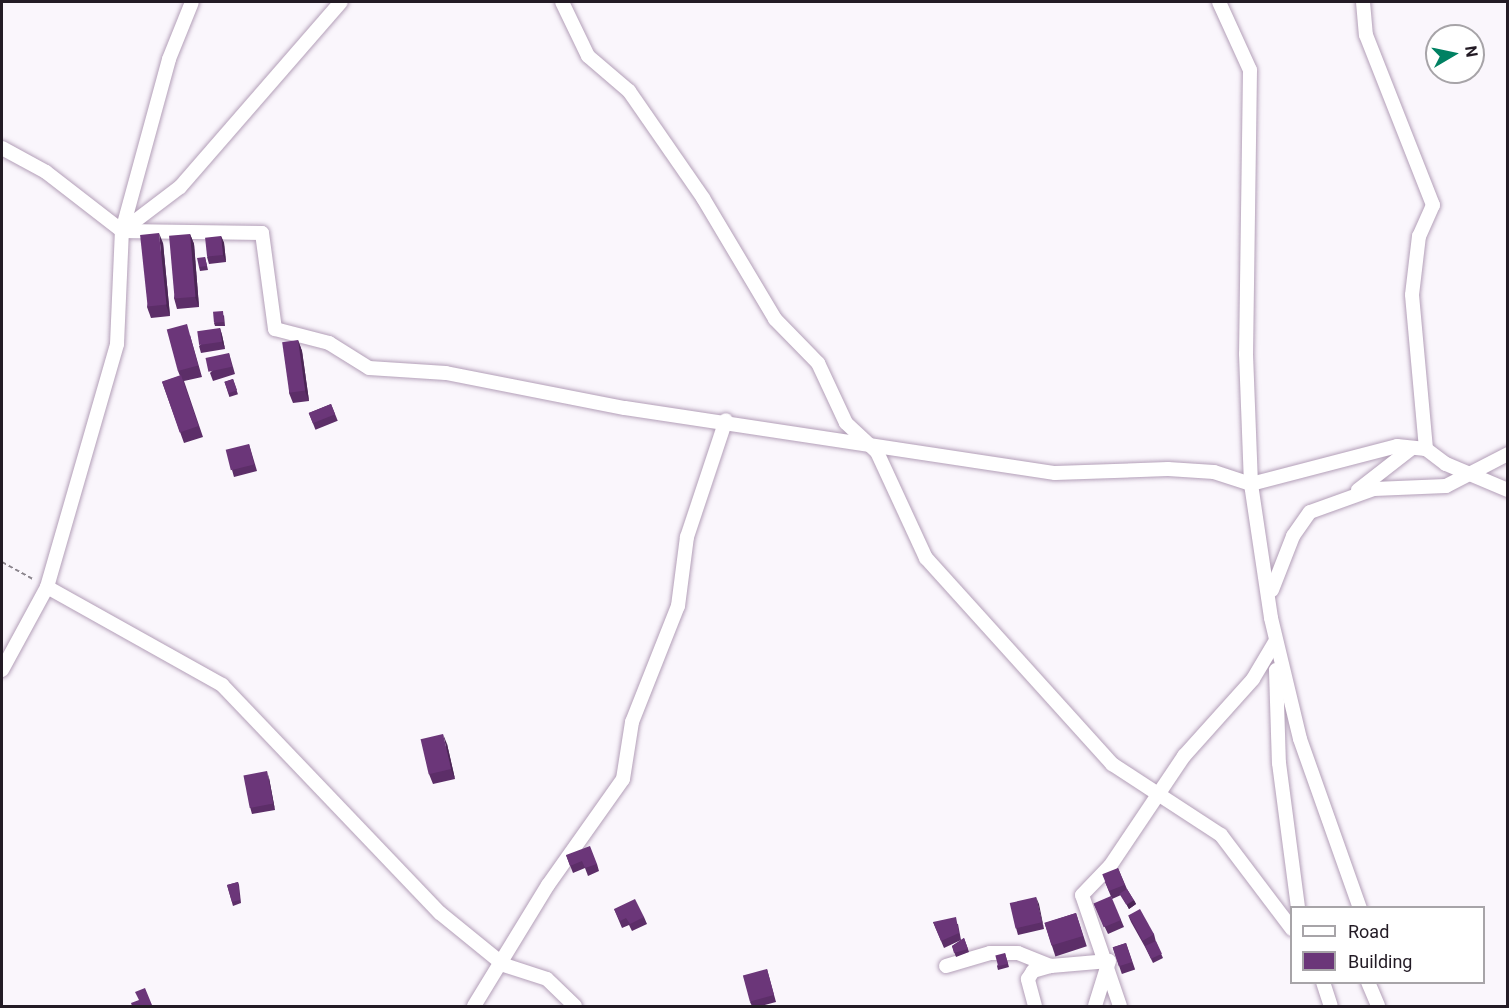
<!DOCTYPE html>
<style>
body{margin:0}
#map{position:relative;width:1509px;height:1008px;overflow:hidden;background:#faf6fc;font-family:Roboto,sans-serif}
div>[style]{position:absolute}
.path>*{height:2px;margin-top:-1px;transform-origin:0;background:repeating-linear-gradient(90deg,#8b858d 0 4.5px,transparent 0 7.5px)}
.roads{filter:drop-shadow(0 0 2px #b39fb8) drop-shadow(0 0 2px #b39fb8)}
.minor>*{height:14px;margin:-7px;padding:0 7px;transform-origin:7px;border-radius:7px;background:#fff}
.wall>*{inset:0;background:#5c2e68;transform-origin:0 0}
.shaded-wall>*{inset:0;background:#4b2655}
.building>*{inset:0;background:#6b3679;transform-origin:0 0}
span{translate:-50% -50%;white-space:nowrap;text-align:center;line-height:1.15;-webkit-text-stroke:6px #fff;paint-order:stroke}
.frame{position:absolute;inset:0;border:3px solid #231b25;pointer-events:none}
.legend{position:absolute;left:1290px;top:906px;width:195px;height:78px;box-sizing:border-box;background:#fff;border:2px solid #a7a4a8;margin:0;padding:8px 10px;list-style:none;font-size:18px;color:#231b25}
.legend li{display:flex;align-items:center;gap:12px;height:30px}
.legend b{width:30px;border:2px solid #a7a4a8}
.north{position:absolute;left:1425px;top:24px;width:60px;height:60px;box-sizing:border-box;background:#fff;border:2px solid #a7a4a8;border-radius:50%;rotate:81deg;font-size:16px;font-weight:700;line-height:24px;text-align:center;color:#231b25}
.north::after{content:'';display:block;margin:auto;width:21px;height:27px;background:#008162;clip-path:polygon(50% 0,100% 100%,50% 72%,0 100%)}
</style>
<div id="map">
<div class="path">
<i style="left:2px;top:562px;width:37px;rotate:29deg"></i>
</div>
<div class="roads">
<div class="minor">
<i style="left:562px;top:2px;width:60px;rotate:64.3deg"></i>
<i style="left:588px;top:56px;width:54px;rotate:40.5deg"></i>
<i style="left:629px;top:91px;width:130px;rotate:55.3deg"></i>
<i style="left:703px;top:198px;width:141px;rotate:59.2deg"></i>
<i style="left:775px;top:319px;width:62px;rotate:45.7deg"></i>
<i style="left:818px;top:363px;width:66px;rotate:65deg"></i>
<i style="left:846px;top:423px;width:42px;rotate:43.1deg"></i>
<i style="left:877px;top:452px;width:117px;rotate:65.2deg"></i>
<i style="left:926px;top:558px;width:278px;rotate:47.9deg"></i>
<i style="left:1112px;top:764px;width:130px;rotate:33.1deg"></i>
<i style="left:1221px;top:835px;width:118px;rotate:52.9deg"></i>
<i style="left:1219px;top:2px;width:75px;rotate:65.5deg"></i>
<i style="left:1250px;top:70px;width:284px;rotate:90.8deg"></i>
<i style="left:1246px;top:354px;width:130px;rotate:87.8deg"></i>
<i style="left:1251px;top:484px;width:135px;rotate:81.5deg"></i>
<i style="left:1271px;top:618px;width:124px;rotate:76.5deg"></i>
<i style="left:1300px;top:739px;width:179px;rotate:70.5deg"></i>
<i style="left:1363px;top:2px;width:33px;rotate:85deg"></i>
<i style="left:1366px;top:35px;width:183px;rotate:68.5deg"></i>
<i style="left:1433px;top:205px;width:34px;rotate:114deg"></i>
<i style="left:1419px;top:236px;width:59px;rotate:96.8deg"></i>
<i style="left:1412px;top:295px;width:155px;rotate:84.8deg"></i>
<i style="left:1426px;top:449px;width:25px;rotate:37deg"></i>
<i style="left:1446px;top:464px;width:67px;rotate:22.8deg"></i>
<i style="left:2px;top:148px;width:50px;rotate:28.6deg"></i>
<i style="left:46px;top:172px;width:96px;rotate:37.8deg"></i>
<i style="left:122px;top:231px;width:140px;rotate:0.8deg"></i>
<i style="left:262px;top:233px;width:97px;rotate:82.3deg"></i>
<i style="left:275px;top:329px;width:56px;rotate:14.5deg"></i>
<i style="left:329px;top:343px;width:47px;rotate:32deg"></i>
<i style="left:369px;top:368px;width:77px;rotate:3.7deg"></i>
<i style="left:446px;top:373px;width:182px;rotate:11.1deg"></i>
<i style="left:625px;top:408px;width:435px;rotate:8.6deg"></i>
<i style="left:1055px;top:473px;width:113px;rotate:-2deg"></i>
<i style="left:1168px;top:469px;width:46px;rotate:3.7deg"></i>
<i style="left:1214px;top:472px;width:39px;rotate:18deg"></i>
<i style="left:1251px;top:484px;width:151px;rotate:-14.6deg"></i>
<i style="left:1397px;top:446px;width:29px;rotate:6deg"></i>
<i style="left:122px;top:231px;width:73px;rotate:-37.2deg"></i>
<i style="left:180px;top:187px;width:245px;rotate:-49deg"></i>
<i style="left:1358px;top:490px;width:68px;rotate:-37.9deg"></i>
<i style="left:47px;top:587px;width:201px;rotate:29.2deg"></i>
<i style="left:222px;top:685px;width:315px;rotate:46.3deg"></i>
<i style="left:440px;top:913px;width:82px;rotate:39.1deg"></i>
<i style="left:504px;top:965px;width:45px;rotate:18deg"></i>
<i style="left:547px;top:979px;width:39px;rotate:44deg"></i>
<i style="left:1272px;top:590px;width:58px;rotate:-68.7deg"></i>
<i style="left:1293px;top:536px;width:29px;rotate:-55deg"></i>
<i style="left:1310px;top:512px;width:68px;rotate:-19.8deg"></i>
<i style="left:1374px;top:489px;width:72px;rotate:-2.4deg"></i>
<i style="left:1446px;top:486px;width:70px;rotate:-27.3deg"></i>
<i style="left:2px;top:670px;width:94px;rotate:-61.5deg"></i>
<i style="left:47px;top:587px;width:253px;rotate:-73.9deg"></i>
<i style="left:117px;top:344px;width:113px;rotate:-87.5deg"></i>
<i style="left:122px;top:231px;width:178px;rotate:-74.7deg"></i>
<i style="left:169px;top:59px;width:61px;rotate:-68deg"></i>
<i style="left:1276px;top:670px;width:93px;rotate:88.2deg"></i>
<i style="left:1279px;top:763px;width:146px;rotate:82.5deg"></i>
<i style="left:946px;top:966px;width:46px;rotate:-16.5deg"></i>
<i style="left:990px;top:953px;width:28px"></i>
<i style="left:1018px;top:953px;width:35px;rotate:22deg"></i>
<i style="left:1051px;top:966px;width:58px;rotate:-4.9deg"></i>
<i style="left:1109px;top:961px;width:47px;rotate:107.3deg"></i>
<i style="left:1323px;top:982px;width:25px;rotate:72deg"></i>
<i style="left:1368px;top:982px;width:26px;rotate:67deg"></i>
<i style="left:474px;top:1006px;width:142px;rotate:-58.6deg"></i>
<i style="left:548px;top:885px;width:130px;rotate:-54.7deg"></i>
<i style="left:623px;top:779px;width:58px;rotate:-81deg"></i>
<i style="left:632px;top:722px;width:125px;rotate:-68.4deg"></i>
<i style="left:678px;top:606px;width:70px;rotate:-82.6deg"></i>
<i style="left:687px;top:537px;width:123px;rotate:-71.6deg"></i>
<i style="left:1035px;top:1006px;width:28px;rotate:-105deg"></i>
<i style="left:1028px;top:979px;width:9px;rotate:-58deg"></i>
<i style="left:1033px;top:971px;width:19px;rotate:-16deg"></i>
<i style="left:1120px;top:1006px;width:117px;rotate:-108.9deg"></i>
<i style="left:1082px;top:895px;width:40px;rotate:-46deg"></i>
<i style="left:1110px;top:866px;width:133px;rotate:-56.1deg"></i>
<i style="left:1184px;top:756px;width:103px;rotate:-48.1deg"></i>
<i style="left:1253px;top:679px;width:43px;rotate:-59.3deg"></i>
</div>
</div>
<div class="wall">
<i style="clip-path:polygon(190px 234px,194px 244px,199px 307px,177px 309px,174px 298px)"></i>
<i style="clip-path:polygon(221px 236px,224px 243px,226px 262px,209px 264px,207px 257px)"></i>
<i style="clip-path:polygon(163px 243px,170px 316px,151px 318px,147px 307px)"></i>
<i style="clip-path:polygon(205px 257px,208px 270px,200px 271px,199px 267px)"></i>
<i style="clip-path:polygon(224px 315px,225px 326px,215px 326px,214px 323px)"></i>
<i style="clip-path:polygon(220px 328px,222px 335px,225px 349px,201px 353px,199px 346px)"></i>
<i style="clip-path:polygon(190px 335px,202px 377px,184px 381px,203px 437px,184px 443px,162px 382px,180px 376px,178px 371px)"></i>
<i style="clip-path:polygon(298px 340px,302px 351px,309px 401px,293px 403px,289px 393px)"></i>
<i style="clip-path:polygon(229px 353px,235px 374px,213px 381px,210px 373px)"></i>
<i style="left:233px;top:379px;width:16px;height:9px;rotate:72deg"></i>
<i style="left:331px;top:404px;width:18px;height:24px;rotate:68deg"></i>
<i style="clip-path:polygon(249px 444px,257px 471px,234px 477px,232px 470px)"></i>
<i style="clip-path:polygon(447px 744px,455px 779px,433px 784px,429px 774px)"></i>
<i style="clip-path:polygon(269px 778px,275px 810px,252px 814px,250px 807px)"></i>
<i style="clip-path:polygon(566px 855px,597px 864px,599px 871px,588px 876px,585px 868px,573px 873px)"></i>
<i style="clip-path:polygon(1118px 868px,1127px 889px,1136px 904px,1129px 909px,1121px 895px,1112px 899px,1105px 882px)"></i>
<i style="clip-path:polygon(238px 882px,239px 885px,241px 903px,233px 906px,227px 885px)"></i>
<i style="clip-path:polygon(1036px 897px,1044px 929px,1018px 935px,1016px 928px)"></i>
<i style="clip-path:polygon(1094px 904px,1121px 920px,1124px 927px,1108px 934px)"></i>
<i style="clip-path:polygon(614px 909px,644px 917px,647px 924px,632px 931px,629px 925px,622px 928px)"></i>
<i style="left:1076px;top:913px;width:35px;height:33px;rotate:72deg"></i>
<i style="clip-path:polygon(1128px 915px,1154px 934px,1156px 942px,1163px 958px,1153px 963px,1145px 947px,1131px 922px)"></i>
<i style="clip-path:polygon(933px 922px,958px 924px,961px 940px,964px 938px,969px 952px,956px 957px,952px 946px,961px 940px,944px 948px)"></i>
<i style="left:1126px;top:943px;width:28px;height:14px;rotate:71deg"></i>
<i style="clip-path:polygon(1005px 953px,1009px 967px,998px 970px,997px 966px)"></i>
<i style="clip-path:polygon(767px 969px,776px 1002px,761px 1006px,752px 1006px,750px 1002px)"></i>
</div>
<div class="shaded-wall">
<i style="clip-path:polygon(159px 233px,163px 243px,170px 316px,166px 305px)"></i>
<i style="clip-path:polygon(190px 234px,194px 244px,199px 307px,195px 297px)"></i>
<i style="clip-path:polygon(221px 236px,224px 243px,226px 262px,223px 255px)"></i>
<i style="clip-path:polygon(220px 328px,222px 335px,225px 349px,222px 342px)"></i>
<i style="clip-path:polygon(298px 340px,302px 351px,309px 401px,305px 391px)"></i>
<i style="clip-path:polygon(443px 734px,447px 744px,455px 779px,451px 769px)"></i>
<i style="clip-path:polygon(267px 771px,269px 778px,275px 810px,273px 803px)"></i>
<i style="clip-path:polygon(1036px 897px,1039px 904px,1044px 929px,1042px 922px)"></i>
<i style="clip-path:polygon(1134px 900px,1136px 904px,1129px 909px,1127px 905px)"></i>
</div>
<div class="building">
<i style="left:159px;top:233px;width:72px;height:19px;rotate:84deg"></i>
<i style="left:190px;top:234px;width:63px;height:21px;rotate:85deg"></i>
<i style="left:221px;top:236px;width:19px;height:16px;rotate:84deg"></i>
<i style="clip-path:polygon(205px 257px,207px 266px,199px 267px,197px 258px)"></i>
<i style="left:223px;top:311px;width:11px;height:10px;rotate:85deg"></i>
<i style="left:187px;top:324px;width:43px;height:21px;rotate:75deg"></i>
<i style="left:220px;top:328px;width:14px;height:23px;rotate:82deg"></i>
<i style="left:298px;top:340px;width:51px;height:16px;rotate:82deg"></i>
<i style="left:229px;top:353px;width:14px;height:24px;rotate:78deg"></i>
<i style="left:181px;top:375px;width:54px;height:20px;rotate:71deg"></i>
<i style="left:233px;top:379px;width:12px;height:9px;rotate:70deg"></i>
<i style="left:331px;top:404px;width:11px;height:24px;rotate:68deg"></i>
<i style="left:249px;top:444px;width:21px;height:24px;rotate:76deg"></i>
<i style="left:443px;top:734px;width:36px;height:23px;rotate:77deg"></i>
<i style="left:267px;top:771px;width:33px;height:24px;rotate:79deg"></i>
<i style="clip-path:polygon(590px 846px,597px 864px,585px 868px,582px 861px,570px 866px,566px 855px)"></i>
<i style="left:1118px;top:868px;width:18px;height:17px;rotate:68deg"></i>
<i style="clip-path:polygon(238px 882px,240px 900px,232px 902px,227px 885px)"></i>
<i style="left:1127px;top:889px;width:13px;height:9px;rotate:58deg"></i>
<i style="left:1111px;top:896px;width:26px;height:19px;rotate:67deg"></i>
<i style="left:1036px;top:897px;width:26px;height:27px;rotate:77deg"></i>
<i style="clip-path:polygon(635px 899px,644px 917px,630px 924px,626px 918px,620px 921px,614px 909px)"></i>
<i style="left:1140px;top:909px;width:29px;height:13px;rotate:61deg"></i>
<i style="left:1076px;top:913px;width:24px;height:33px;rotate:73deg"></i>
<i style="clip-path:polygon(956px 917px,959px 933px,941px 941px,933px 922px)"></i>
<i style="clip-path:polygon(964px 938px,968px 949px,954px 953px,952px 946px)"></i>
<i style="left:1156px;top:941px;width:14px;height:12px;rotate:65deg"></i>
<i style="left:1126px;top:943px;width:20px;height:14px;rotate:72deg"></i>
<i style="left:1005px;top:953px;width:11px;height:10px;rotate:75deg"></i>
<i style="left:767px;top:969px;width:27px;height:25px;rotate:75deg"></i>
<i style="clip-path:polygon(145px 988px,152px 1005px,149px 1006px,132px 1006px,131px 1003px,139px 1000px,135px 992px)"></i>
</div>
<div class="frame"></div>
<ul class="legend">
<li><b style="height:8px;background:#fff"></b>Road</li>
<li><b style="height:16px;background:#6b3679"></b>Building</li>
</ul>
<div class="north">N</div>
</div>
